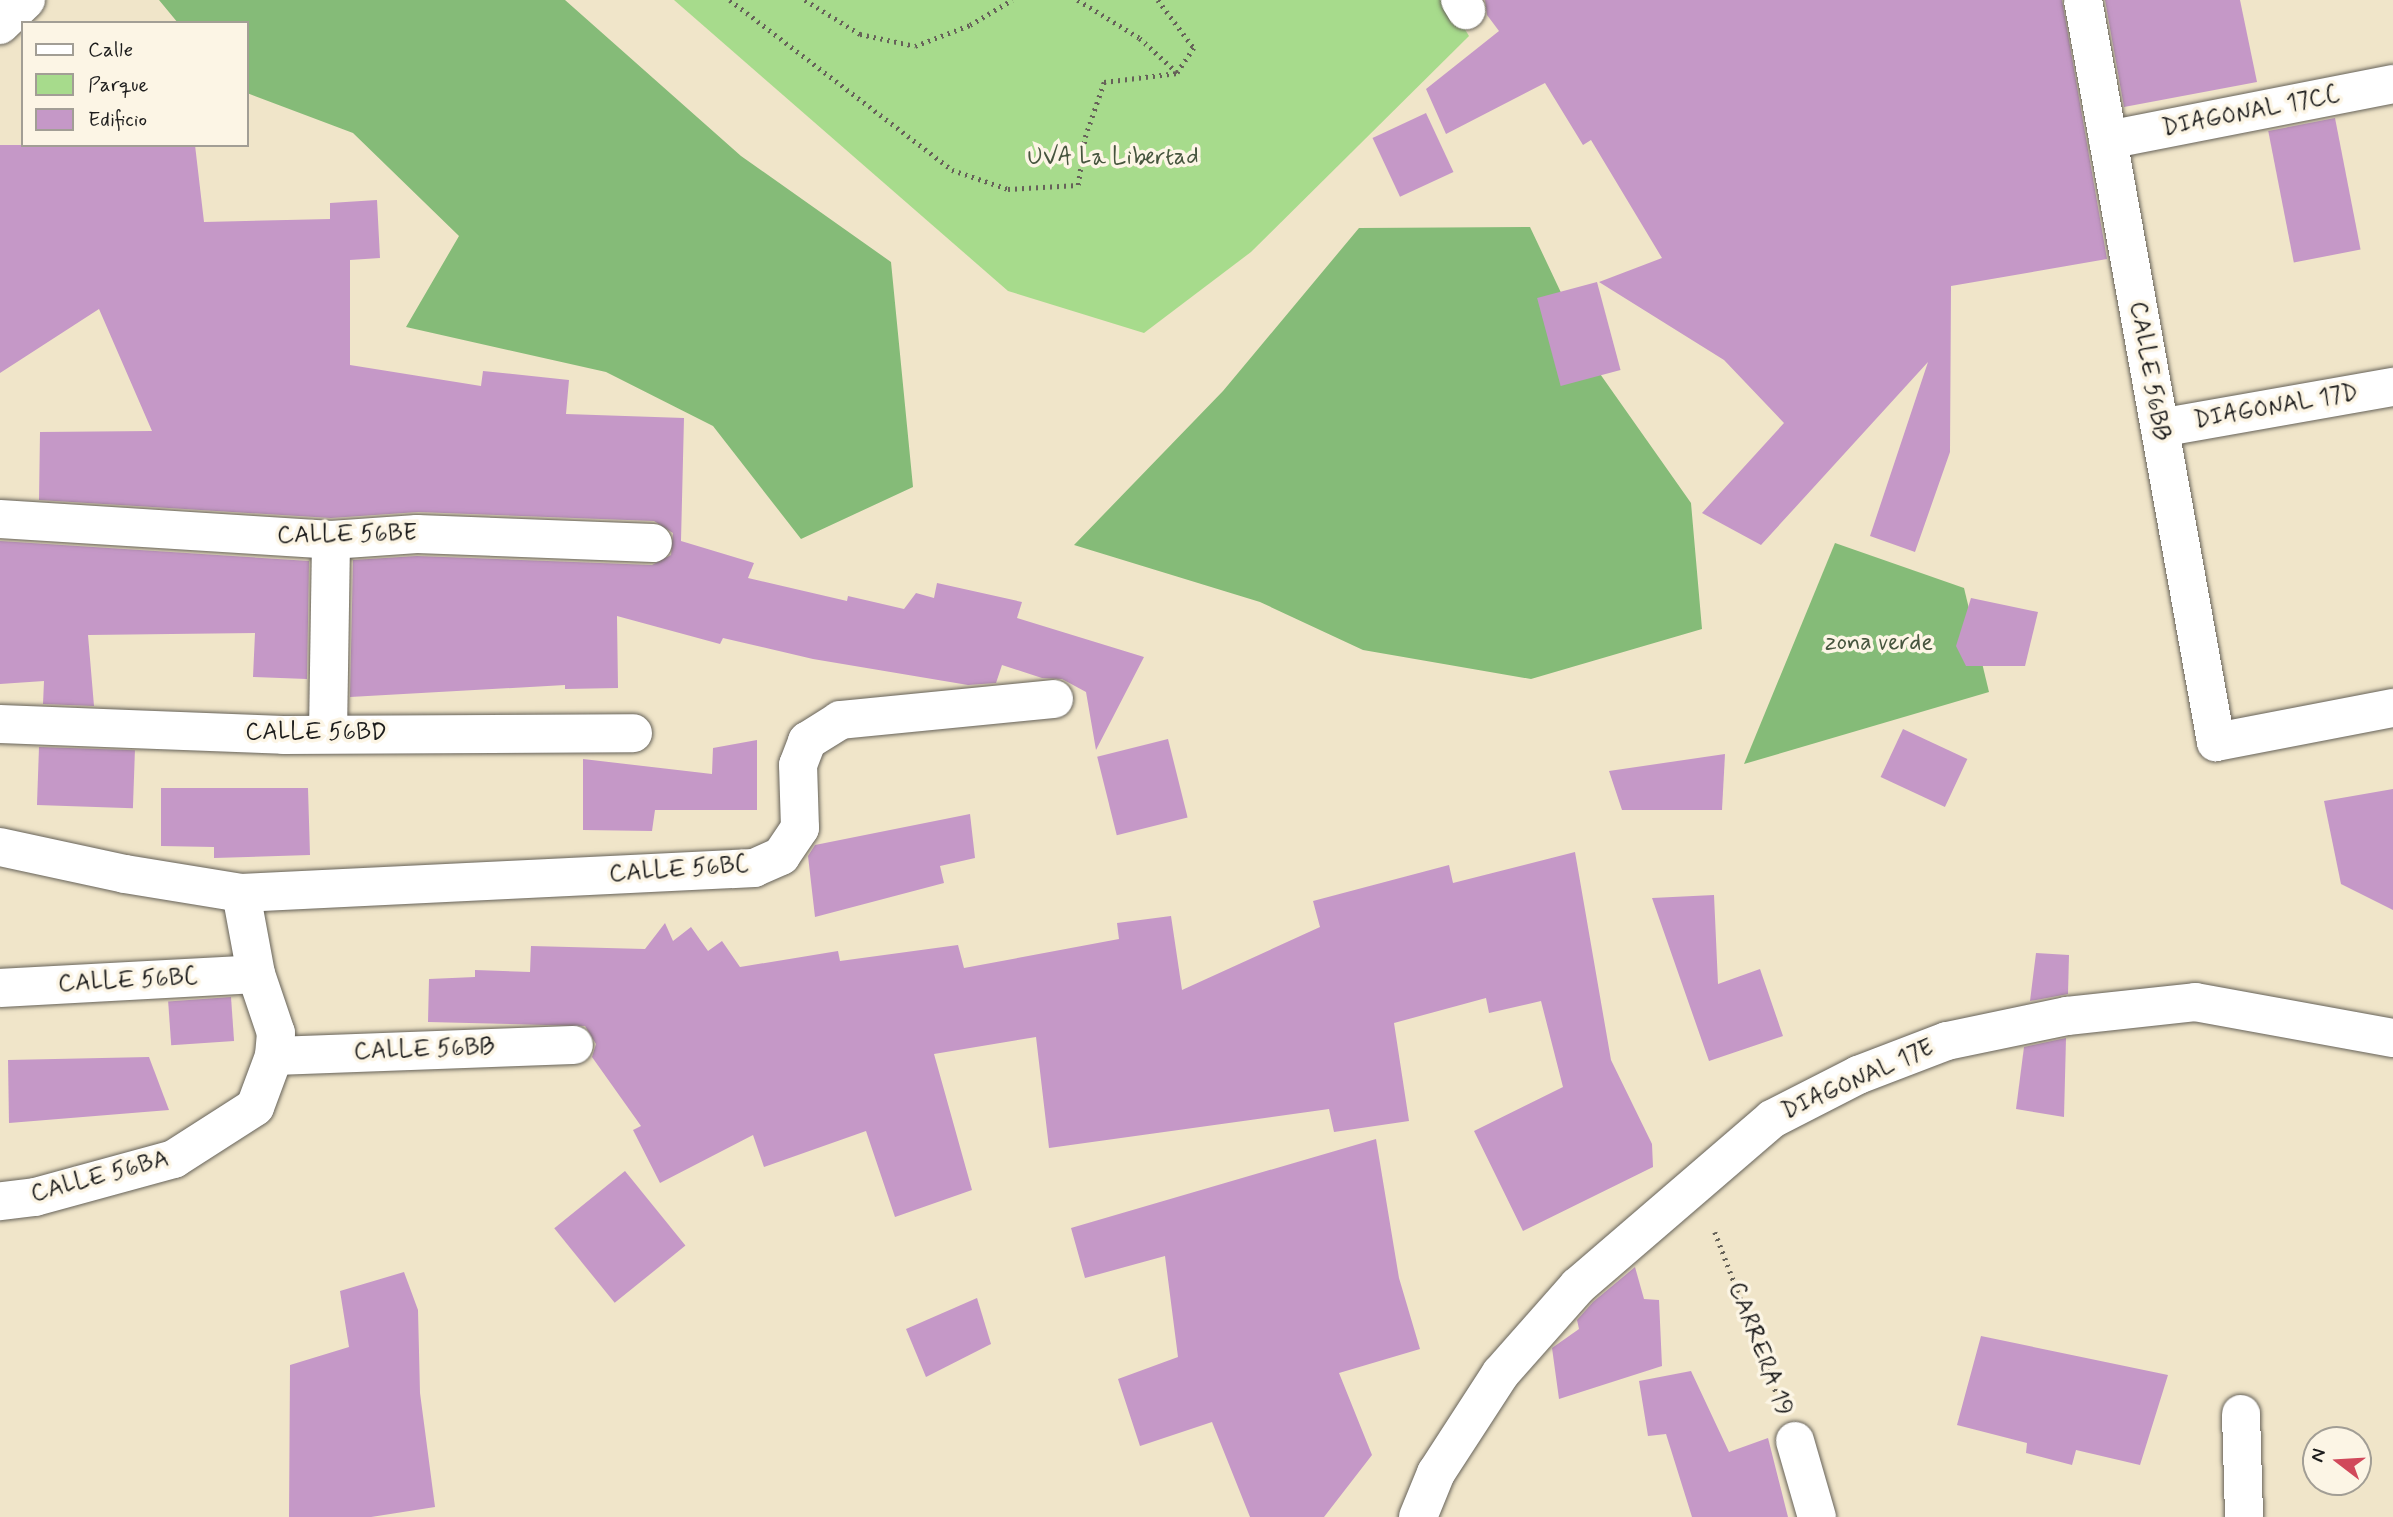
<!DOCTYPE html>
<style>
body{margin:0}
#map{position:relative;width:2393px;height:1517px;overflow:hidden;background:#f0e5c9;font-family:Mynerve,sans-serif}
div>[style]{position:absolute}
.green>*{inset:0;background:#a7db8c}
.forest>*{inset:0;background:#85bb78}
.building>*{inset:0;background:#c598c7;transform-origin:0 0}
.path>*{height:4.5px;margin-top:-2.25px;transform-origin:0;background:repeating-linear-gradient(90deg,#666259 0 2px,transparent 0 7px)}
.roads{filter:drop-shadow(0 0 2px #666259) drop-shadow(0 0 2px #666259)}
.minor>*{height:38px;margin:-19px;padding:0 19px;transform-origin:19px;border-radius:19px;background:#fff}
span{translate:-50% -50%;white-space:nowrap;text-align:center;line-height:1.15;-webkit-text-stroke:7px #fcf5e5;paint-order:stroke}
.street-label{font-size:24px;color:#1c1c1c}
.park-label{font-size:24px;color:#46553e}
.legend{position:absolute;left:21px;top:21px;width:228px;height:126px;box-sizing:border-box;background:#fcf5e5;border:2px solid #a29e95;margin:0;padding:9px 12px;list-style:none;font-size:21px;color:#1c1c1c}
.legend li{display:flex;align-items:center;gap:14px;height:35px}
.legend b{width:35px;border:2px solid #a29e95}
.north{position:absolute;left:2302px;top:1426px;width:70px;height:70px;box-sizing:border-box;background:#fcf5e5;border:2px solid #a29e95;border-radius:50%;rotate:287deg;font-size:19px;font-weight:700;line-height:28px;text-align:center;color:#1c1c1c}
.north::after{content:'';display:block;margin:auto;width:24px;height:32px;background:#d1495b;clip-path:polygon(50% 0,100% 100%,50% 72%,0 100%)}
</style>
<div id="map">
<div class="green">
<i style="clip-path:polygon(674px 0,1447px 0,1469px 36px,1251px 252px,1144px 333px,1008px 291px)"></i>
</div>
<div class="forest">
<i style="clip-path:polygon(159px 0,565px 0,741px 156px,891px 262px,913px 487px,801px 539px,713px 426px,606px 372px,406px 327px,459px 236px,353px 133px,247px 93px,247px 23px,178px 23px)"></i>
<i style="clip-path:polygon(1530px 227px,1598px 371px,1691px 503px,1702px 629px,1531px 679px,1363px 650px,1260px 602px,1074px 545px,1223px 391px,1359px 228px)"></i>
<i style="clip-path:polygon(1835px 543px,1964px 588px,1989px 692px,1744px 764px)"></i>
</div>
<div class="building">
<i style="clip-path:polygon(1485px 0,2062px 0,2107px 259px,1951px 286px,1950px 452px,1915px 552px,1870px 536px,1928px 362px,1761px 545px,1702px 513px,1784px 423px,1724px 360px,1599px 282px,1662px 258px,1591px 140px,1583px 145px,1545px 83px,1446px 134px,1426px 89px,1499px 31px,1487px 15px)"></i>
<i style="clip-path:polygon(2105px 0,2240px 0,2257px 82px,2124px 107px)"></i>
<i style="left:1426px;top:113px;width:65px;height:59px;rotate:65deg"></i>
<i style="left:2335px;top:118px;width:134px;height:68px;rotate:79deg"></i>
<i style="clip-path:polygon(0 145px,195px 145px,204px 222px,330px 219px,330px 203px,377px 200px,380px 258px,350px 260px,350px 365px,481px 386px,483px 371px,569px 380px,566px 414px,684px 418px,681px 541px,754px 563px,748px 578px,847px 601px,848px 596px,904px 609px,916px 593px,934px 598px,937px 583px,1022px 602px,1017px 618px,1144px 657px,1096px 750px,1086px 692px,1062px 679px,1042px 678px,1002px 665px,996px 683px,968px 685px,813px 659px,723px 638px,720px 644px,617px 616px,618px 688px,565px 689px,565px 685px,350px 697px,353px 560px,417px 556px,652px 565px,671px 555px,673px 533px,654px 521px,418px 512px,331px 518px,39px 500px,40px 432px,152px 431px,99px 309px,0 373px)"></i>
<i style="left:1597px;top:282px;width:91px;height:62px;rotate:75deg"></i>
<i style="clip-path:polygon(0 541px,309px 561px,307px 679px,253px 677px,255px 633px,88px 635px,94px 706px,43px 704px,44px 681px,0 684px)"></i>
<i style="clip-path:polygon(1971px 598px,2038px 612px,2025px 666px,1966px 666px,1956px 646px)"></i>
<i style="left:1903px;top:729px;width:71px;height:53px;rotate:25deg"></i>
<i style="left:1168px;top:739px;width:81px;height:73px;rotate:76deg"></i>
<i style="clip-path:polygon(757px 740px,757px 810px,655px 810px,652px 831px,583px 830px,583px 759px,712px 774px,713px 748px)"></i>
<i style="left:39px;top:747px;width:96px;height:58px;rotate:2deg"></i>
<i style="clip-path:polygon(1725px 754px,1722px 810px,1622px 810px,1609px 771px)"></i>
<i style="clip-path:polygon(161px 788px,308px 788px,310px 855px,214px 858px,214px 847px,161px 846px)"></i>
<i style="clip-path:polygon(2393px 789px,2393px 910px,2341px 884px,2324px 801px)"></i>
<i style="clip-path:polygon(970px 814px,975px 858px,940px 866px,944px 883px,815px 917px,808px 856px,815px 845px)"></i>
<i style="clip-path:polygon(1575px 852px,1611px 1060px,1652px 1144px,1653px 1167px,1523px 1231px,1474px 1131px,1563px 1087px,1541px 1001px,1489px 1013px,1486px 998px,1394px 1023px,1409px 1121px,1334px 1132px,1329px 1109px,1049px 1148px,1036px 1037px,934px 1054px,972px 1190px,895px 1217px,866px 1131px,764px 1167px,753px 1135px,660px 1183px,633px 1130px,641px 1126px,592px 1057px,596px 1044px,585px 1026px,428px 1022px,429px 979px,475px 977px,475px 970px,530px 972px,531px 946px,645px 949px,665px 923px,673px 941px,691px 927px,708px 951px,722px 941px,740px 967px,838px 951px,840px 961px,958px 945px,964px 968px,1119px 939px,1117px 923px,1171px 916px,1182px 990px,1320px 927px,1313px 901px,1449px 865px,1453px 883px)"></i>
<i style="clip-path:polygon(1714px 895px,1718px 984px,1760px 969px,1783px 1036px,1709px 1061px,1652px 898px)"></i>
<i style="clip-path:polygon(2036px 953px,2069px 955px,2068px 994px,2030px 1001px)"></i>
<i style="left:231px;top:997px;width:44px;height:63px;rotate:86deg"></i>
<i style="clip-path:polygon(2066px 1038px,2064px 1117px,2016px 1109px,2024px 1047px)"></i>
<i style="clip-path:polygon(149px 1057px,169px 1110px,9px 1123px,8px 1060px)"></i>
<i style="clip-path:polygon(1376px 1139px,1399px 1278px,1420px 1349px,1339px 1373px,1372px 1455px,1324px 1517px,1250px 1517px,1212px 1422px,1140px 1446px,1118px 1379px,1178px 1357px,1165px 1256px,1085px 1278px,1071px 1228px)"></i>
<i style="left:625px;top:1171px;width:96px;height:91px;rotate:51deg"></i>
<i style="clip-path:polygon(1635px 1267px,1644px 1299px,1659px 1300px,1662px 1366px,1559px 1399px,1552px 1348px,1579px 1329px,1577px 1320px,1593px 1302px)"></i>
<i style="clip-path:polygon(404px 1272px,418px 1310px,420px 1393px,435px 1507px,371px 1517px,289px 1517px,290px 1365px,349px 1347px,340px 1291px)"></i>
<i style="clip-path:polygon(977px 1298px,991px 1344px,926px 1377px,906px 1329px)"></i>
<i style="clip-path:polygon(1981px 1336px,2168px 1375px,2140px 1465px,2076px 1450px,2072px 1465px,2026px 1453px,2027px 1443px,1957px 1425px)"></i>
<i style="clip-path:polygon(1691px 1371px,1729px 1452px,1768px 1438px,1788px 1517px,1692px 1517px,1666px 1434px,1648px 1436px,1639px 1381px)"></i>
</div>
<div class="path">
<i style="left:730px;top:0;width:280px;rotate:37.4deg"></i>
<i style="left:952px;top:170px;width:59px;rotate:18.7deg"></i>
<i style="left:1008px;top:189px;width:70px;rotate:-3.3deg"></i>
<i style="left:1078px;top:185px;width:49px;rotate:-81.7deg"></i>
<i style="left:1085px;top:137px;width:58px;rotate:-70.9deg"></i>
<i style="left:1104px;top:82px;width:74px;rotate:-7deg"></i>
<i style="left:1177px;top:73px;width:52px;rotate:-137.4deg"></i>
<i style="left:1139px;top:38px;width:73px;rotate:-148.5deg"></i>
<i style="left:805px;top:0;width:65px;rotate:31.7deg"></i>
<i style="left:860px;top:34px;width:56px;rotate:12.3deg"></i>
<i style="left:915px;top:46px;width:59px;rotate:-20.9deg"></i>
<i style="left:970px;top:25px;width:49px;rotate:-30.8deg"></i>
<i style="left:1158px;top:0;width:60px;rotate:53.1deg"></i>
<i style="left:1194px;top:48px;width:30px;rotate:124deg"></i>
<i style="left:1715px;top:1232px;width:173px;rotate:69.1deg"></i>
</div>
<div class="roads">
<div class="minor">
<i style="left:1460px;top:0;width:12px;rotate:59deg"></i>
<i style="left:2083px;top:0;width:754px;rotate:79.84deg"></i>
<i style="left:2216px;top:742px;width:180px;rotate:-10.9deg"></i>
<i style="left:0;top:25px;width:36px;rotate:-44deg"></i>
<i style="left:2108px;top:140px;width:290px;rotate:-11.1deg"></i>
<i style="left:2160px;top:428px;width:237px;rotate:-10deg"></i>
<i style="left:0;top:519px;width:332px;rotate:3.6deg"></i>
<i style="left:331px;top:540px;width:86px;rotate:-4deg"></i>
<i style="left:417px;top:534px;width:236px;rotate:2.2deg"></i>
<i style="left:0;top:724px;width:283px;rotate:2.2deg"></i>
<i style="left:283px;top:735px;width:350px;rotate:-0.3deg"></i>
<i style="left:328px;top:733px;width:193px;rotate:-89.1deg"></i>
<i style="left:0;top:847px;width:128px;rotate:12.2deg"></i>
<i style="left:125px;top:874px;width:118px;rotate:9.3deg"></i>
<i style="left:241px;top:893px;width:82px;rotate:79.5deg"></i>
<i style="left:256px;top:974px;width:62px;rotate:71.3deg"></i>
<i style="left:276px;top:1033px;width:23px;rotate:95deg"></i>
<i style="left:274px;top:1056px;width:54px;rotate:110.4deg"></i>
<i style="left:255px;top:1107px;width:96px;rotate:147.3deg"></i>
<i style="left:174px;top:1159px;width:144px;rotate:164.7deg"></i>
<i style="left:35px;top:1197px;width:35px;rotate:173deg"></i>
<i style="left:241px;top:893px;width:514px;rotate:-2.79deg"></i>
<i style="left:754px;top:868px;width:30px;rotate:-24deg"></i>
<i style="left:781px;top:856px;width:34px;rotate:-56deg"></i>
<i style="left:800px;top:828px;width:63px;rotate:-91.8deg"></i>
<i style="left:798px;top:765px;width:26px;rotate:-69deg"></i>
<i style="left:807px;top:741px;width:39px;rotate:-32deg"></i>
<i style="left:840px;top:720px;width:215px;rotate:-5.6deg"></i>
<i style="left:0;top:988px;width:256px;rotate:-3.1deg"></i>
<i style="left:274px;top:1056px;width:300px;rotate:-2.1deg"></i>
<i style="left:2241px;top:1414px;width:103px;rotate:88.3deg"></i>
<i style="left:1795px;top:1441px;width:79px;rotate:73.9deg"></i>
<i style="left:1418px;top:1517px;width:48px;rotate:-67.8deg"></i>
<i style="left:1436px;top:1473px;width:119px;rotate:-57deg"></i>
<i style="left:1501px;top:1373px;width:116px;rotate:-48.5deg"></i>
<i style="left:1578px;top:1286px;width:256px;rotate:-40.7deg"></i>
<i style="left:1772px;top:1119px;width:97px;rotate:-27.1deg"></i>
<i style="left:1858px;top:1075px;width:95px;rotate:-20.9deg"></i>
<i style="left:1947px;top:1041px;width:123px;rotate:-11.8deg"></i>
<i style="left:2067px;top:1016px;width:129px;rotate:-6.2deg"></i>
<i style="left:2195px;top:1002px;width:201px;rotate:10.3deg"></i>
</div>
</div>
<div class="street-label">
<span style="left:2251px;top:112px;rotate:-11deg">DIAGONAL 17CC</span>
<span style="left:2149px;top:371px;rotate:80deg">CALLE 56BB</span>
<span style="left:2276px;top:407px;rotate:-10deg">DIAGONAL 17D</span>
<span style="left:347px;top:535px;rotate:-1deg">CALLE 56BE</span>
<span style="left:316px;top:733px">CALLE 56BD</span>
<span style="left:679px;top:870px;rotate:-4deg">CALLE 56BC</span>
<span style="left:128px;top:981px;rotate:-3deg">CALLE 56BC</span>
<span style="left:424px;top:1050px;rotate:-2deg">CALLE 56BB</span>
<span style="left:1858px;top:1080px;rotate:-24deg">DIAGONAL 17E</span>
<span style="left:100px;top:1177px;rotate:-15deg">CALLE 56BA</span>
<span style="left:1760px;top:1349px;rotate:69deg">CARRERA 19</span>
</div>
<div class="park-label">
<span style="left:1113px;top:158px">UVA La Libertad</span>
<span style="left:1879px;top:643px">zona verde</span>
</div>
<ul class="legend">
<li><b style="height:9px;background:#fff"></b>Calle</li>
<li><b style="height:19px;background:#a7db8c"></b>Parque</li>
<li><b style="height:19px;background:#c598c7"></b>Edificio</li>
</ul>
<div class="north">N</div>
</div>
